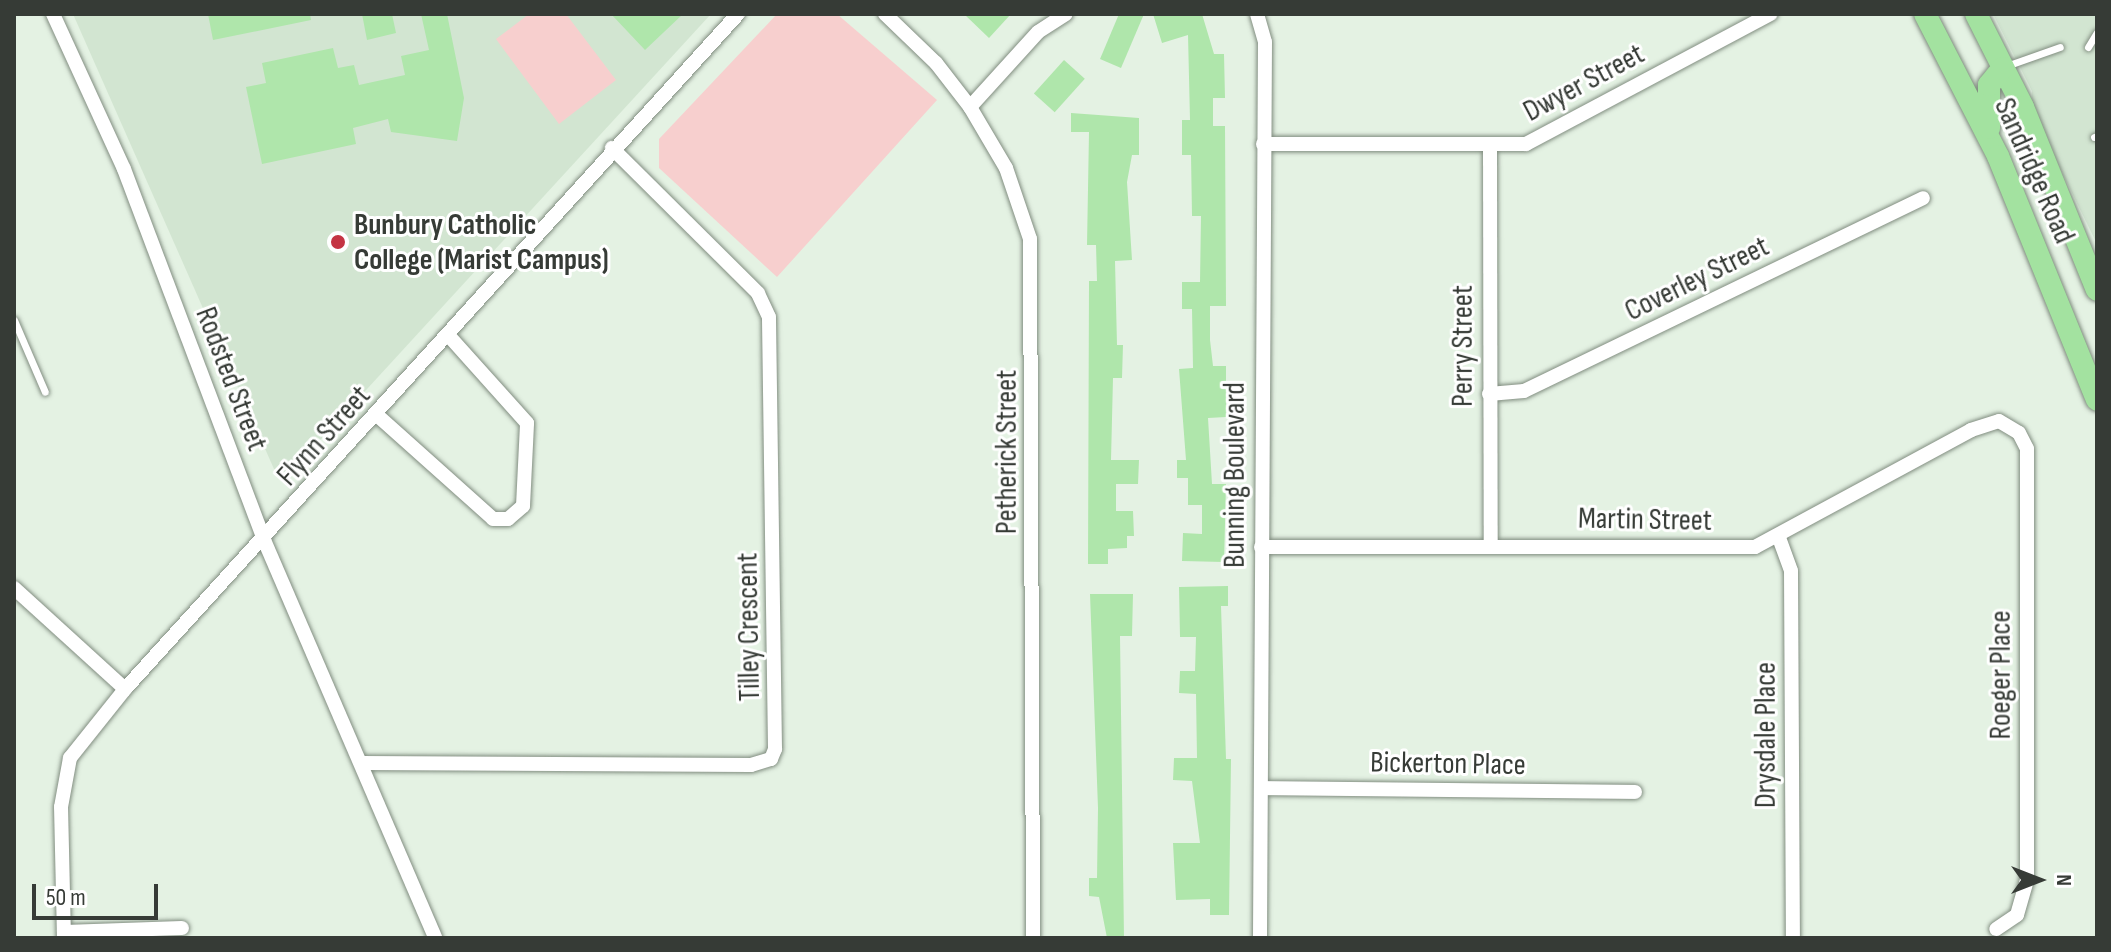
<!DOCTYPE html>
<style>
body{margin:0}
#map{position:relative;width:2111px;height:952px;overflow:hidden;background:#e4f2e3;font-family:"Sofia Sans Condensed",sans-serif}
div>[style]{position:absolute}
.built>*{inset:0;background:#d2e5d1}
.green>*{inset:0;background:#f7cfce}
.building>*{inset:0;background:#afe6ab;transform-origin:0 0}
.roads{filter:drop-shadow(0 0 2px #818d80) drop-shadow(0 0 2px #818d80)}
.service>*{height:7px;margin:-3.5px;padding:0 3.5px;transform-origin:3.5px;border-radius:3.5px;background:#fff}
.minor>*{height:14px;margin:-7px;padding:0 7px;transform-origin:7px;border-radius:7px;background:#fff}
.primary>*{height:22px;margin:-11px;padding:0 11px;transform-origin:11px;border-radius:11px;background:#a3e2a0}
.dots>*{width:22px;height:22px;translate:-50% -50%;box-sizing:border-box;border:4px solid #fff;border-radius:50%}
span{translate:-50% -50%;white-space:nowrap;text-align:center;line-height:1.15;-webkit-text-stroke:6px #fff;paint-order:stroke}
.street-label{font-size:30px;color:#363b36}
.poi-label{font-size:30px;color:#363b36;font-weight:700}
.left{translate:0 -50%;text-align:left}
.frame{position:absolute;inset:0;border:16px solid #363b36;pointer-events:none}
.north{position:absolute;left:1999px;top:840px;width:80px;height:80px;-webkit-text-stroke:6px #fff;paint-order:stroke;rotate:90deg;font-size:22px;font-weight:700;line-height:32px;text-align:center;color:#363b36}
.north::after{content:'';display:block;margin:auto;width:28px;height:36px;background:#363b36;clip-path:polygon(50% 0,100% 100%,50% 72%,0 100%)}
.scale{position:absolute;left:32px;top:884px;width:126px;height:36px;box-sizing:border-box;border:4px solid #363b36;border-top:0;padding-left:10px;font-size:24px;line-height:28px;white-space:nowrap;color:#363b36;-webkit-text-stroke:6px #fff;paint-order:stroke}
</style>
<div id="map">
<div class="built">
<i style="clip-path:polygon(73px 14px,711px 14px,290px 473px,274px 469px)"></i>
<i style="clip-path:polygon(1993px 14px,2097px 14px,2097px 244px,2031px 109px,2032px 91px)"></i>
</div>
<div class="green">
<i style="clip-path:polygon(529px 14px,566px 14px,616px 80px,559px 124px,496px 39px)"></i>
<i style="clip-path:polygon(777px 14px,837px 14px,937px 100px,777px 277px,659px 168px,659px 139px)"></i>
</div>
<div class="building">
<i style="clip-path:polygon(208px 14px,310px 14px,311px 20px,213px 40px)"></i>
<i style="clip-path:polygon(362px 14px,392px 14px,396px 33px,367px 40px)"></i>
<i style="clip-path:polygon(421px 14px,447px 14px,464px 98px,457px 141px,391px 132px,388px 119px,353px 128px,356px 144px,262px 164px,246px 87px,266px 83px,262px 63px,333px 48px,338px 68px,354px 65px,359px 85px,405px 75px,401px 56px,429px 50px)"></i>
<i style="clip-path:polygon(611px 14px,683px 14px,645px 50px)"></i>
<i style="clip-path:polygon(964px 14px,1011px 14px,989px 38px)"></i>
<i style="clip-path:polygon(1119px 14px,1144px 14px,1121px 68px,1100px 59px)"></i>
<i style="clip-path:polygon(1153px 14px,1202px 14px,1214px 54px,1224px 54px,1225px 98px,1213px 98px,1213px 126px,1225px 126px,1226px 306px,1210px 306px,1210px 340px,1213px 366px,1226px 366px,1226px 417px,1208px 418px,1212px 484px,1226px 484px,1224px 562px,1182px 561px,1183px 533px,1202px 534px,1202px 505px,1188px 505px,1188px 478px,1177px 478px,1177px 460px,1186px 460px,1179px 369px,1193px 368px,1192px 309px,1182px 309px,1182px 282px,1200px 282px,1201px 216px,1192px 216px,1191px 155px,1182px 155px,1182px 120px,1190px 120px,1188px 35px,1162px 43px)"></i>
<i style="left:1064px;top:60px;width:28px;height:45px;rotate:42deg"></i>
<i style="clip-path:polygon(1071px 113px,1139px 118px,1139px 155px,1132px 155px,1127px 182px,1132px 260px,1115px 261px,1117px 345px,1123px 345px,1122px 378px,1113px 378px,1111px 460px,1139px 460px,1138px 484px,1116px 484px,1116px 511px,1133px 511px,1134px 536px,1127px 536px,1127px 548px,1108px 549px,1108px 564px,1088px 564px,1089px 281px,1097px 281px,1096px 245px,1087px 245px,1089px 132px,1071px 132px)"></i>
<i style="clip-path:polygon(1228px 586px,1228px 606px,1221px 606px,1226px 759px,1231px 759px,1229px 915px,1210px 915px,1210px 899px,1176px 900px,1173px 843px,1200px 843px,1192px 781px,1173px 780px,1174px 758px,1197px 758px,1196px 694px,1179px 693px,1180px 671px,1195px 671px,1196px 637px,1180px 637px,1179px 587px)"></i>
<i style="clip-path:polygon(1090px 594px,1133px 594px,1132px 636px,1120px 636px,1124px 938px,1107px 938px,1099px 897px,1089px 896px,1089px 878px,1097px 878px,1098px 808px)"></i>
</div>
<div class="roads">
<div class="service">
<i style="left:2088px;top:47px;width:17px;rotate:-59deg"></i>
<i style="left:2006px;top:66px;width:57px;rotate:-19.4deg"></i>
<i style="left:2094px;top:137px;width:3px;rotate:-18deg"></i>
<i style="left:14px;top:320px;width:78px;rotate:66.7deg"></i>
</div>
<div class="minor">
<i style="left:53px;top:14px;width:170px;rotate:65.4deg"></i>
<i style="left:124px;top:169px;width:397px;rotate:69.3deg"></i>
<i style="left:264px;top:540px;width:433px;rotate:66.7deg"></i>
<i style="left:885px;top:14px;width:71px;rotate:43.9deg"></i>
<i style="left:936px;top:63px;width:56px;rotate:52.3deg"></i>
<i style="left:970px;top:107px;width:71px;rotate:59.5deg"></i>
<i style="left:1006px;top:168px;width:75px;rotate:71.3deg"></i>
<i style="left:1030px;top:239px;width:699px;rotate:89.75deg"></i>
<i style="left:1257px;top:14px;width:29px;rotate:74deg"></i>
<i style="left:1265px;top:42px;width:896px;rotate:90.32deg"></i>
<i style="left:970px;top:107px;width:101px;rotate:-47.8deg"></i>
<i style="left:1038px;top:32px;width:33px;rotate:-33deg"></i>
<i style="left:1263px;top:144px;width:263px"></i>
<i style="left:1526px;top:144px;width:277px;rotate:-28deg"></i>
<i style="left:1490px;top:146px;width:399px;rotate:89.9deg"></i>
<i style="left:1489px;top:394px;width:35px;rotate:-5deg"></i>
<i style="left:1524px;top:391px;width:443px;rotate:-25.8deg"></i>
<i style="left:378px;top:416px;width:154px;rotate:41.8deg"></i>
<i style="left:493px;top:519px;width:15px"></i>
<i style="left:508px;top:519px;width:20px;rotate:-41deg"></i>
<i style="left:523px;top:506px;width:83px;rotate:-87.2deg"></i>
<i style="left:527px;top:423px;width:117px;rotate:-131.9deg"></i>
<i style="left:1778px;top:535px;width:38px;rotate:70deg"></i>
<i style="left:1791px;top:571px;width:367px;rotate:89.7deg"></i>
<i style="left:1261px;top:547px;width:494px"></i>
<i style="left:1755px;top:547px;width:246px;rotate:-28.4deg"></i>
<i style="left:1971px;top:430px;width:29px;rotate:-18deg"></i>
<i style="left:1999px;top:421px;width:23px;rotate:31deg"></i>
<i style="left:2019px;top:433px;width:18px;rotate:63deg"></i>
<i style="left:2027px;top:449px;width:431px;rotate:90deg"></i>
<i style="left:2027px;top:880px;width:36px;rotate:106deg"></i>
<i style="left:2017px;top:915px;width:25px;rotate:146deg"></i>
<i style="left:14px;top:588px;width:150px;rotate:42.3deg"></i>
<i style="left:361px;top:763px;width:390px;rotate:0.3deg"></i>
<i style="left:751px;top:765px;width:21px;rotate:-17deg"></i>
<i style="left:771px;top:759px;width:11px;rotate:-68deg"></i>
<i style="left:775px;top:749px;width:432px;rotate:-90.8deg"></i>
<i style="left:769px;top:317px;width:26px;rotate:-115deg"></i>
<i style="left:758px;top:293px;width:206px;rotate:-135.2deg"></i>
<i style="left:1261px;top:788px;width:374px;rotate:0.6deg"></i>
<i style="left:64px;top:932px;width:118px;rotate:-1.9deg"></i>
<i style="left:64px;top:938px;width:131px;rotate:-91.3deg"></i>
<i style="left:61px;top:807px;width:50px;rotate:-79.6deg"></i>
<i style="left:70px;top:758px;width:88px;rotate:-51.4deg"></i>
<i style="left:125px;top:689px;width:912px;rotate:-47.76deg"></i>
</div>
<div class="primary">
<i style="left:1925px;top:14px;width:160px;rotate:62.8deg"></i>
<i style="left:1998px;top:156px;width:263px;rotate:67.9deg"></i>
<i style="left:1976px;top:14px;width:104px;rotate:63.2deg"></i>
<i style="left:2023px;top:107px;width:197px;rotate:68deg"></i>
<i style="left:1989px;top:128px;width:43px;rotate:-90deg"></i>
<i style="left:1989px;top:85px;width:22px;rotate:-51deg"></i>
</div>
</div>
<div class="dots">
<i style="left:338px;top:242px;background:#c43443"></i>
</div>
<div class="street-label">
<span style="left:1584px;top:83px;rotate:-28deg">Dwyer Street</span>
<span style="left:2034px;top:171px;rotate:66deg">Sandridge Road</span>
<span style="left:1697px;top:279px;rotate:-26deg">Coverley Street</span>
<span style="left:1463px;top:346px;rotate:-90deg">Perry Street</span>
<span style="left:231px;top:379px;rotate:69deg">Rodsted Street</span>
<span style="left:324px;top:436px;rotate:-48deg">Flynn Street</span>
<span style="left:1007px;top:452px;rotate:-90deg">Petherick Street</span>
<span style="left:1235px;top:475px;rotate:-90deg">Bunning Boulevard</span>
<span style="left:1645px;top:520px;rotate:1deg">Martin Street</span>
<span style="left:749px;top:627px;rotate:-91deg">Tilley Crescent</span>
<span style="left:2001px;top:675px;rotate:-90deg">Roeger Place</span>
<span style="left:1766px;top:735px;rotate:-90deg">Drysdale Place</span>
<span style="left:1448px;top:764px;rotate:1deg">Bickerton Place</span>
</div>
<div class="poi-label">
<span class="left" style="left:354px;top:242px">Bunbury Catholic<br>College (Marist Campus)</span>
</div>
<div class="frame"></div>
<div class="north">N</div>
<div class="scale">50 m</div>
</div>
